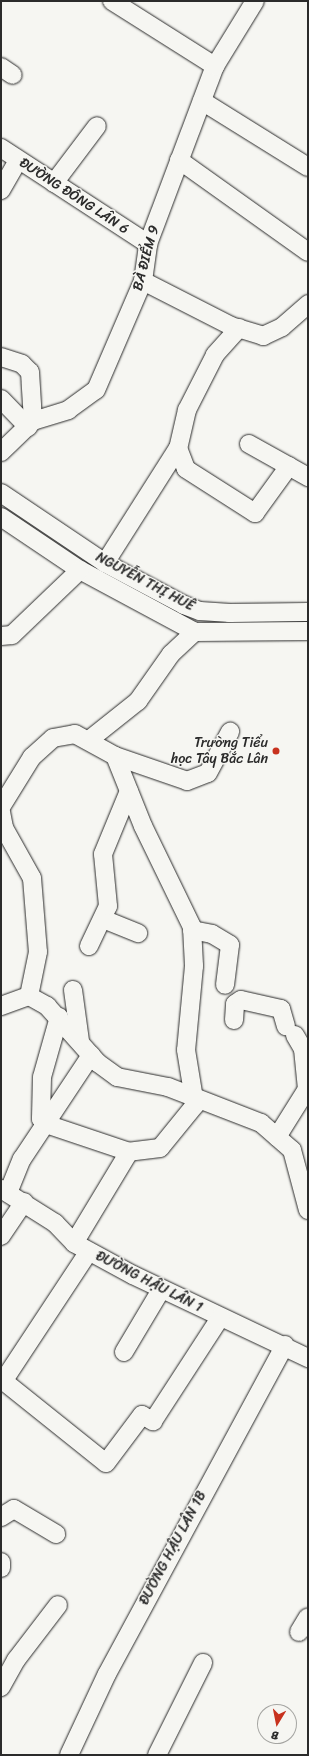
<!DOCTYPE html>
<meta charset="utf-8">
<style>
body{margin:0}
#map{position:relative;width:309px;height:1756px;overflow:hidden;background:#f6f6f2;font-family:Sriracha,sans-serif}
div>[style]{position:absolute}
.roads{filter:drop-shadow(0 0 1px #2b2b2b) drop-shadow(0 0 1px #2b2b2b)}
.minor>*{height:18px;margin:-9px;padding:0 9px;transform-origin:9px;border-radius:9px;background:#f6f6f2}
.dots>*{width:11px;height:11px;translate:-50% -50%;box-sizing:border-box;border:2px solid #f6f6f2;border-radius:50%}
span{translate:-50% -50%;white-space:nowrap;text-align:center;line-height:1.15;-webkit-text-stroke:3px #f6f6f2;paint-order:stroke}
.street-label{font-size:14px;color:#2b2b2b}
.poi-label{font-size:14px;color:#2b2b2b}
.right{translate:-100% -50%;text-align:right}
.frame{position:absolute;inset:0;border:2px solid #2b2b2b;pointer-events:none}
.north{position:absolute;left:257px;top:1704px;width:40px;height:40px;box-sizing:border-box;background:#f6f6f2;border:1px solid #a5a5a2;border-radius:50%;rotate:190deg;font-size:11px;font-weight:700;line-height:16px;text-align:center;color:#2b2b2b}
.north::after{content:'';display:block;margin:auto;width:14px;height:18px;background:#c8321e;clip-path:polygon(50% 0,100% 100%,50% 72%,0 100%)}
</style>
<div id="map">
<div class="roads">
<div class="minor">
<i style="left:112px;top:1px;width:122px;rotate:32.3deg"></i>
<i style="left:1px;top:67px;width:14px;rotate:34deg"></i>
<i style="left:202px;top:101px;width:125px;rotate:31.9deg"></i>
<i style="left:1px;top:148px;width:176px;rotate:33.1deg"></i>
<i style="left:179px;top:160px;width:158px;rotate:35.5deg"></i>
<i style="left:54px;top:183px;width:71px;rotate:-53deg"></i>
<i style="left:1px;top:190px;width:34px;rotate:-60deg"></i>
<i style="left:143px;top:281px;width:99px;rotate:27.1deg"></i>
<i style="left:231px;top:326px;width:34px;rotate:17deg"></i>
<i style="left:263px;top:336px;width:21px;rotate:-25deg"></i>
<i style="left:282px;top:327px;width:35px;rotate:-41deg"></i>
<i style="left:239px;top:328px;width:36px;rotate:132deg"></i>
<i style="left:215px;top:355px;width:62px;rotate:117deg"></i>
<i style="left:187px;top:410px;width:39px;rotate:103deg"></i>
<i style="left:178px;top:448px;width:22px;rotate:69deg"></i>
<i style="left:186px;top:469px;width:82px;rotate:32.5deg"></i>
<i style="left:255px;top:513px;width:58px;rotate:-54.1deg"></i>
<i style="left:1px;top:357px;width:22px;rotate:18deg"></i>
<i style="left:22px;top:364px;width:11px;rotate:45deg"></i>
<i style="left:30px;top:372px;width:49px;rotate:86.5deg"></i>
<i style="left:1px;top:399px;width:39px;rotate:46deg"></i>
<i style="left:249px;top:444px;width:68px;rotate:29.2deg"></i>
<i style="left:1px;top:452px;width:45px;rotate:-44.1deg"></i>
<i style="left:33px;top:421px;width:37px;rotate:-17deg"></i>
<i style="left:68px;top:410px;width:34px;rotate:-36deg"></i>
<i style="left:96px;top:390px;width:119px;rotate:-66.7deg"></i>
<i style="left:143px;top:281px;width:37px;rotate:-82deg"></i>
<i style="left:148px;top:244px;width:190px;rotate:-69.4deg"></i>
<i style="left:215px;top:66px;width:76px;rotate:-58.4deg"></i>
<i style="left:1px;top:493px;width:125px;rotate:33.9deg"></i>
<i style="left:105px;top:563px;width:89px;rotate:28deg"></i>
<i style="left:184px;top:605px;width:17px;rotate:21deg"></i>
<i style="left:200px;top:611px;width:30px;rotate:4deg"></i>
<i style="left:230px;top:613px;width:78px;rotate:-0.7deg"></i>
<i style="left:1px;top:517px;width:95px;rotate:33.9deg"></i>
<i style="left:80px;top:570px;width:131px;rotate:28.3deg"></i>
<i style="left:195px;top:632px;width:113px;rotate:-0.5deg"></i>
<i style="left:105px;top:563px;width:136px;rotate:-57.6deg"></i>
<i style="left:1px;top:636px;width:11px;rotate:-5deg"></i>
<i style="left:12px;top:635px;width:94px;rotate:-43.7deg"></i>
<i style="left:89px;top:740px;width:63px;rotate:-38.5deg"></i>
<i style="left:138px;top:701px;width:57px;rotate:-54.9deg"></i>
<i style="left:171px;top:654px;width:33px;rotate:-43deg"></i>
<i style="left:115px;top:756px;width:76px;rotate:19.1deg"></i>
<i style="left:187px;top:781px;width:22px;rotate:-21deg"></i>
<i style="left:208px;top:773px;width:47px;rotate:-61.8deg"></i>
<i style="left:1px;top:807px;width:59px;rotate:-58.2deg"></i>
<i style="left:32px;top:757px;width:28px;rotate:-42deg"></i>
<i style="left:53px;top:738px;width:22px;rotate:-10deg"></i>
<i style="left:75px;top:734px;width:46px;rotate:28.8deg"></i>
<i style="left:115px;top:756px;width:75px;rotate:68.2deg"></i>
<i style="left:143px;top:826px;width:112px;rotate:64.1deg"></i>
<i style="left:192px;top:927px;width:39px;rotate:87deg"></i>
<i style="left:194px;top:966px;width:84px;rotate:95.4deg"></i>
<i style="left:186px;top:1050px;width:56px;rotate:80.7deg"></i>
<i style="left:195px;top:1105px;width:55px;rotate:129.1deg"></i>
<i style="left:160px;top:1148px;width:31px;rotate:173deg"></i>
<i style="left:1px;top:812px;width:16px;rotate:79deg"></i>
<i style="left:4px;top:828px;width:57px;rotate:60.8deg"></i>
<i style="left:32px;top:878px;width:74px;rotate:85.4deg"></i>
<i style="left:38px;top:952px;width:45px;rotate:101.6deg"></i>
<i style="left:29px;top:996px;width:21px;rotate:29deg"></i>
<i style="left:47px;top:1006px;width:76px;rotate:48.2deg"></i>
<i style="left:98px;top:1063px;width:24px;rotate:36deg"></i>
<i style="left:117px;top:1077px;width:52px;rotate:11.1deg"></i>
<i style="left:168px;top:1087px;width:100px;rotate:21.2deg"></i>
<i style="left:261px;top:1123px;width:41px;rotate:41.1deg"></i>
<i style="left:292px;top:1150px;width:62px;rotate:75.1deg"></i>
<i style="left:103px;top:919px;width:38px;rotate:22deg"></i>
<i style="left:192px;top:930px;width:20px;rotate:11deg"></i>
<i style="left:212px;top:934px;width:21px;rotate:31deg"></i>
<i style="left:230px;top:945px;width:40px;rotate:97.1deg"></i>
<i style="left:89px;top:946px;width:44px;rotate:-64.6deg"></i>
<i style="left:108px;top:906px;width:52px;rotate:-95.5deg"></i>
<i style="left:103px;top:854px;width:68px;rotate:-67.6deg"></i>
<i style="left:73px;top:990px;width:51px;rotate:82.2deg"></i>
<i style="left:1px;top:1006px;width:30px;rotate:-20deg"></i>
<i style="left:59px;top:1017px;width:62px;rotate:105.8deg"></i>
<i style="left:42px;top:1077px;width:42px;rotate:91.4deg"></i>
<i style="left:41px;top:1119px;width:7px;rotate:45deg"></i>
<i style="left:46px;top:1124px;width:88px;rotate:18.6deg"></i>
<i style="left:129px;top:1152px;width:106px;rotate:121.1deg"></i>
<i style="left:234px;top:1020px;width:16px;rotate:-86deg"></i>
<i style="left:235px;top:1004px;width:7px;rotate:-34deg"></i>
<i style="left:241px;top:1000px;width:41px;rotate:12.7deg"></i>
<i style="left:281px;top:1009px;width:18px;rotate:74deg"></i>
<i style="left:277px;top:1137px;width:57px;rotate:-58deg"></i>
<i style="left:307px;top:1089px;width:40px;rotate:-95.7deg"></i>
<i style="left:303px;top:1049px;width:16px;rotate:-120deg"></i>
<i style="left:1px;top:1189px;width:64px;rotate:32.2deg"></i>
<i style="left:55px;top:1223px;width:28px;rotate:46deg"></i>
<i style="left:74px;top:1243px;width:67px;rotate:28.5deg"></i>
<i style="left:133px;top:1275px;width:194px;rotate:25.4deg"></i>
<i style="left:8px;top:1193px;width:37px;rotate:-68deg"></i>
<i style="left:22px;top:1159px;width:125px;rotate:-56.4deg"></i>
<i style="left:1px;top:1236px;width:41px;rotate:-55.9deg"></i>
<i style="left:124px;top:1352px;width:72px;rotate:-59.2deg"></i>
<i style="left:1px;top:1379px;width:134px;rotate:38.7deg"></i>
<i style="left:106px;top:1463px;width:60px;rotate:-53.1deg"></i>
<i style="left:142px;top:1415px;width:13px;rotate:29deg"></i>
<i style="left:153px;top:1421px;width:123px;rotate:-57deg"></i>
<i style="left:4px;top:1380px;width:154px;rotate:-56.6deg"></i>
<i style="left:1px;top:1517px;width:15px;rotate:-32deg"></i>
<i style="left:14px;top:1509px;width:49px;rotate:30.8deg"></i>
<i style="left:1px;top:1562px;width:6px;rotate:90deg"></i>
<i style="left:299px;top:1632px;width:17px;rotate:-59deg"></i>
<i style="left:1px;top:1687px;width:31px;rotate:-61deg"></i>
<i style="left:16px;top:1660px;width:69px;rotate:-52.6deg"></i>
<i style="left:69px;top:1755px;width:89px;rotate:-64.9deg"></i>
<i style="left:107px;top:1674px;width:374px;rotate:-61.6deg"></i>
<i style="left:157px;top:1755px;width:103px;rotate:-63.4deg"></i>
</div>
</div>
<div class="dots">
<i style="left:276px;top:751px;background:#c8321e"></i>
</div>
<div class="street-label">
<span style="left:74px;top:196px;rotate:33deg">ĐƯỜNG ĐÔNG LÂN 6</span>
<span style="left:146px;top:258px;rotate:-75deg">BÀ ĐIỂM 9</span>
<span style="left:145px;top:582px;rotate:28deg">NGUYỄN THỊ HUÊ</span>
<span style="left:149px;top:1282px;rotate:27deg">ĐƯỜNG HẬU LÂN 1</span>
<span style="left:173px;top:1548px;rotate:-62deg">ĐƯỜNG HẬU LÂN 1B</span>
</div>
<div class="poi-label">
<span class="right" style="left:268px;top:751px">Trường Tiểu<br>học Tây Bắc Lân</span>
</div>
<div class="frame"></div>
<div class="north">B</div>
</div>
